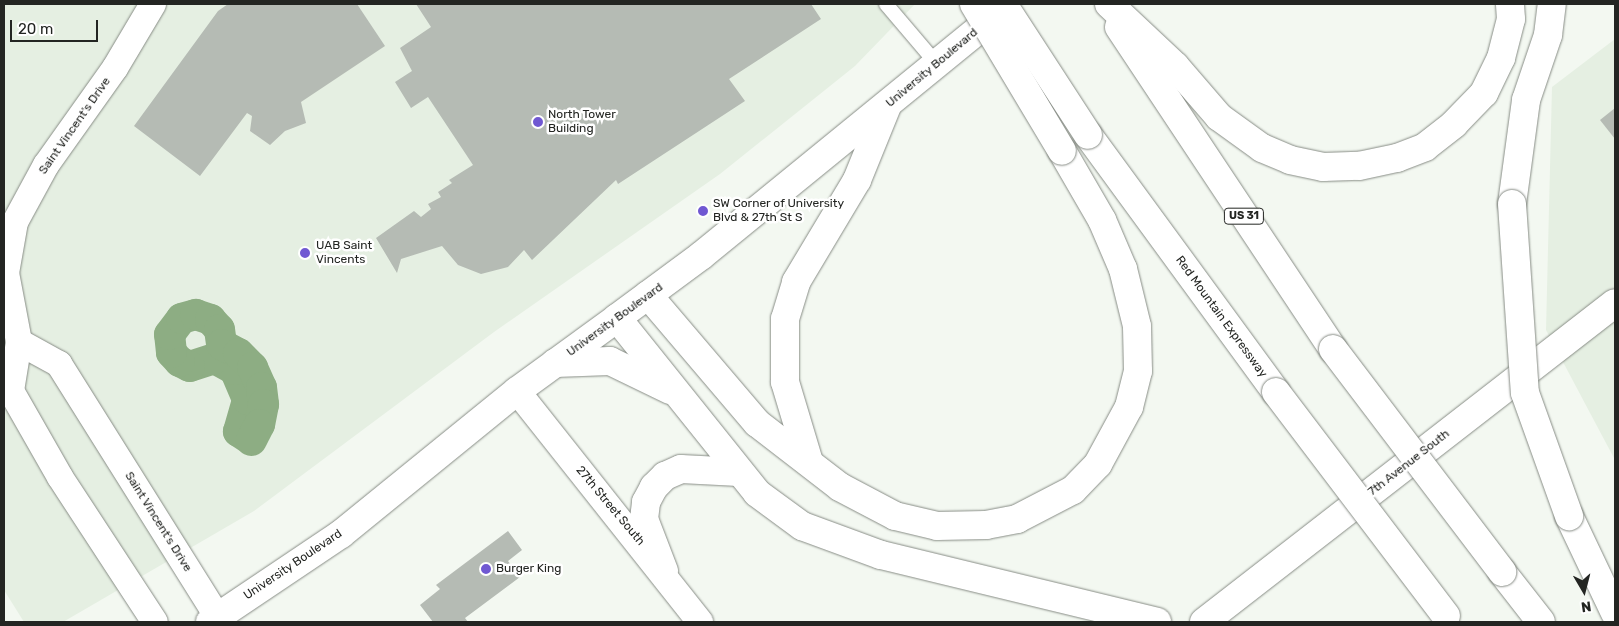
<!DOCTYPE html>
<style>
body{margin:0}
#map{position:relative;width:1619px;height:626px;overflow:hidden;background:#f3f8f1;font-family:Rubik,sans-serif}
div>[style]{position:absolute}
.built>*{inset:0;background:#e5efe2}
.canal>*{height:31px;margin:-15.5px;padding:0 15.5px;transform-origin:15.5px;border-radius:15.5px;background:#8dad83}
.building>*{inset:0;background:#b5bbb4}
.roads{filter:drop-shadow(0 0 1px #878c85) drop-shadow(0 0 1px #878c85)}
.service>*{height:14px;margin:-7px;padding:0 7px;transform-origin:7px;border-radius:7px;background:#fff}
.minor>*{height:26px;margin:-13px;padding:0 13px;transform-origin:13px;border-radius:13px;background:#fff}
.tertiary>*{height:28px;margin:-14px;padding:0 14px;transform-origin:14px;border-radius:14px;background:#fff}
.secondary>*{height:28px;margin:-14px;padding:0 14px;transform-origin:14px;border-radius:14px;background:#fff}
.motorway>*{height:28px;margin:-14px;padding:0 14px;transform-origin:14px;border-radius:14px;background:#fff}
.bridges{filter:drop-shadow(0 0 1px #878c85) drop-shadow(0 0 1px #878c85)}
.motorway-bridge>*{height:28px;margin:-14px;padding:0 14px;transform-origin:14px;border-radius:14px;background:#fff}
.dots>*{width:14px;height:14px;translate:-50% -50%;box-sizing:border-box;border:2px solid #fff;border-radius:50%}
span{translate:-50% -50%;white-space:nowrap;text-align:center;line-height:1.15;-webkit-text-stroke:5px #fff;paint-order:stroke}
.shield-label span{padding:1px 4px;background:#fff;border:1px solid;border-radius:4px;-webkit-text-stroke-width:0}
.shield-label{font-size:11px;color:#232522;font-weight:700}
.street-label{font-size:12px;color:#232522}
.poi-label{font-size:12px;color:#232522}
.left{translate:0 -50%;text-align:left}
.frame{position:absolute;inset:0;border:5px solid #232522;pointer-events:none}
.north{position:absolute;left:1559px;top:566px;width:50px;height:50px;-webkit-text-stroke:4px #fff;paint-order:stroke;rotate:172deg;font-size:14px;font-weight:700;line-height:20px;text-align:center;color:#232522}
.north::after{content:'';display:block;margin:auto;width:18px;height:22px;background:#232522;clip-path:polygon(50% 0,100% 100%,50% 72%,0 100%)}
.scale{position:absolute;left:10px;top:20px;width:88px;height:22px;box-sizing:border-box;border:2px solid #232522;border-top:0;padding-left:6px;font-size:15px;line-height:18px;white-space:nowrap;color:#232522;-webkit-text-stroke:4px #fff;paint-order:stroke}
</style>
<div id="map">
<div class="built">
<i style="clip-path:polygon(4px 4px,915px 4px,855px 66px,720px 174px,494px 332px,254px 511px,63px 622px,24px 622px,4px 590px)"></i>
<i style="clip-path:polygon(1615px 39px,1615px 460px,1546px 330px,1552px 87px)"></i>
</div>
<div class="canal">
<i style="left:247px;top:437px;width:11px;rotate:-146deg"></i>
<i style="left:238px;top:431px;width:33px;rotate:-74deg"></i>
<i style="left:247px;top:399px;width:33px;rotate:-113deg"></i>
<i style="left:234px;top:369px;width:23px;rotate:-151deg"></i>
<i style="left:214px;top:358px;width:26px;rotate:162deg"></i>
<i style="left:189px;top:366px;width:11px;rotate:-153deg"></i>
<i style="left:179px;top:361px;width:12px;rotate:-132deg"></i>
<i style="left:171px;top:352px;width:18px;rotate:-96deg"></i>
<i style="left:169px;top:334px;width:20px;rotate:-53deg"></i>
<i style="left:181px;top:318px;width:15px;rotate:-16deg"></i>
<i style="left:195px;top:314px;width:16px;rotate:18deg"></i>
<i style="left:210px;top:319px;width:13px;rotate:48deg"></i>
<i style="left:219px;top:329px;width:15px;rotate:82deg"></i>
<i style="left:221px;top:344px;width:19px;rotate:28deg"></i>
<i style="left:238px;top:353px;width:20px;rotate:45deg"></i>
<i style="left:252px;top:367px;width:22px;rotate:66deg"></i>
<i style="left:261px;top:387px;width:17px;rotate:83deg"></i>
<i style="left:263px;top:404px;width:20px;rotate:101deg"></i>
<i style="left:259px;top:424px;width:18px;rotate:117deg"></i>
</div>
<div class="building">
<i style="clip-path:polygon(228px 4px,357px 4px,385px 46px,301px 102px,306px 123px,285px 131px,270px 145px,250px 131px,252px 116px,247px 113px,200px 176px,134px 126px,218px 11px)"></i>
<i style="clip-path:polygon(416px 4px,811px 4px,821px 19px,729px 79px,745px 101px,618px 184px,616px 180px,532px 260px,524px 250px,508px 267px,481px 274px,458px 265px,442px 246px,401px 259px,397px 273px,376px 238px,414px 211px,421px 217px,431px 209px,428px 204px,441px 197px,438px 192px,452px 183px,449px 180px,473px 165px,428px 97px,411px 108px,395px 82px,412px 71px,400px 48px,431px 27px)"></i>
<i style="clip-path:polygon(1615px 108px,1615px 139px,1600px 120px)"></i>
<i style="clip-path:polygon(508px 531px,522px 550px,508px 561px,520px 577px,465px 618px,468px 622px,433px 622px,420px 605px,440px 589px,436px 585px)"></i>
</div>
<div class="roads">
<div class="service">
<i style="left:886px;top:4px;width:77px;rotate:49.7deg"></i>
</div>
<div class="minor">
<i style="left:153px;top:4px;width:74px;rotate:120.7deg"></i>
<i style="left:115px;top:68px;width:119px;rotate:125.4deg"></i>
<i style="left:46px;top:165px;width:65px;rotate:118.5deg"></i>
<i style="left:15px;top:222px;width:52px;rotate:100deg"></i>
<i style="left:6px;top:273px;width:70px;rotate:79.3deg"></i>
<i style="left:19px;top:342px;width:50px;rotate:99.3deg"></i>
<i style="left:11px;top:391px;width:99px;rotate:60.3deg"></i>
<i style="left:60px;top:477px;width:173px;rotate:56.8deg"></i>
<i style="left:19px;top:342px;width:46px;rotate:28.8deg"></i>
<i style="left:59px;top:364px;width:299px;rotate:57.9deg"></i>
<i style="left:517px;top:391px;width:295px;rotate:51.6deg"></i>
</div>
<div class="tertiary">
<i style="left:210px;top:622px;width:158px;rotate:-33.9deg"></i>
<i style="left:341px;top:534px;width:227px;rotate:-39.1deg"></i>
<i style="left:517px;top:391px;width:124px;rotate:-36.1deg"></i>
<i style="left:1204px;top:622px;width:520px;rotate:-37.82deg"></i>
</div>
<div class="secondary">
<i style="left:617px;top:318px;width:106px;rotate:-36.5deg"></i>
<i style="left:702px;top:255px;width:391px;rotate:-39.2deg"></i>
</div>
<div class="motorway">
<i style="left:1109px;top:4px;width:91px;rotate:43.2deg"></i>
<i style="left:1175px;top:66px;width:67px;rotate:49.2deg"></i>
<i style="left:1219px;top:117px;width:53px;rotate:35.8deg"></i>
<i style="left:1262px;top:148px;width:30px;rotate:23deg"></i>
<i style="left:1290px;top:160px;width:34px;rotate:12deg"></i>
<i style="left:1323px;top:167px;width:36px;rotate:-2deg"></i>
<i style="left:1359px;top:166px;width:39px;rotate:-12deg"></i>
<i style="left:1397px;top:158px;width:30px;rotate:-21deg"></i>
<i style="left:1425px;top:147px;width:37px;rotate:-38deg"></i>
<i style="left:1454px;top:124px;width:43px;rotate:-45.9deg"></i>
<i style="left:1484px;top:93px;width:39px;rotate:-64deg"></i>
<i style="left:1501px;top:58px;width:40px;rotate:-75.6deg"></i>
<i style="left:1511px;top:19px;width:15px;rotate:-94deg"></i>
<i style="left:1119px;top:27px;width:387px;rotate:56.4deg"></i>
<i style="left:1088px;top:135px;width:318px;rotate:53.8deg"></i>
<i style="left:1512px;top:204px;width:105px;rotate:-82.3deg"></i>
<i style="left:1526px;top:100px;width:69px;rotate:-71.3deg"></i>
<i style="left:1548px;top:35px;width:31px;rotate:-83deg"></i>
<i style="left:648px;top:295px;width:168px;rotate:49.6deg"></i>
<i style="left:757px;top:423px;width:105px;rotate:37.6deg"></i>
<i style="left:840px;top:487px;width:62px;rotate:27.8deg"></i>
<i style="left:895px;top:516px;width:43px;rotate:13.4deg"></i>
<i style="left:937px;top:526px;width:49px;rotate:-1.2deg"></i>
<i style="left:986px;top:525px;width:32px;rotate:-11deg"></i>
<i style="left:1017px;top:519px;width:63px;rotate:-27.4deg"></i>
<i style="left:1073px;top:490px;width:36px;rotate:-46deg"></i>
<i style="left:1098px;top:464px;width:65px;rotate:-61.5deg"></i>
<i style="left:1129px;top:407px;width:37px;rotate:-76deg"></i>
<i style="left:1138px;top:371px;width:45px;rotate:-91.3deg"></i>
<i style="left:1137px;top:326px;width:59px;rotate:-103.8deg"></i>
<i style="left:1123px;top:269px;width:53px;rotate:-113.2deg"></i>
<i style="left:1102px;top:220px;width:80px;rotate:-120.1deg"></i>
<i style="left:617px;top:318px;width:224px;rotate:51.3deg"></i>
<i style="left:757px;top:493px;width:56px;rotate:36.3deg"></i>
<i style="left:802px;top:526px;width:84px;rotate:20.2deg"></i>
<i style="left:881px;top:555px;width:284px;rotate:13.6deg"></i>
<i style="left:555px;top:363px;width:55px;rotate:-2.1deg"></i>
<i style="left:610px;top:361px;width:67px;rotate:25.8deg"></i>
<i style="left:809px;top:462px;width:84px;rotate:-106.7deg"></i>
<i style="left:785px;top:382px;width:63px;rotate:-90deg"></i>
<i style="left:785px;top:319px;width:39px;rotate:-73deg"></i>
<i style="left:796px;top:282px;width:119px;rotate:-59.1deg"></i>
<i style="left:857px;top:180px;width:80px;rotate:-67.9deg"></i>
<i style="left:1569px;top:516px;width:107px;rotate:64.6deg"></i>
<i style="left:664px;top:571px;width:56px;rotate:-111deg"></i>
<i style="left:644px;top:519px;width:17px;rotate:-83deg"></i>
<i style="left:646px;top:502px;width:17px;rotate:-62deg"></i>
<i style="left:654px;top:487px;width:16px;rotate:-45deg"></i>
<i style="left:665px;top:476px;width:17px;rotate:-24deg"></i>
<i style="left:681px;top:469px;width:58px;rotate:3deg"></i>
<i style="left:1502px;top:572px;width:63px;rotate:52deg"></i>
</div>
</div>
<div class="bridges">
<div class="motorway-bridge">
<i style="left:974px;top:4px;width:171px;rotate:59.1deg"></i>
<i style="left:1003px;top:4px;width:156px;rotate:57deg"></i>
<i style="left:1512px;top:204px;width:189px;rotate:86.1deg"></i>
<i style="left:1525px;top:393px;width:131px;rotate:70.3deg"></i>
<i style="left:1333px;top:349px;width:280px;rotate:52.8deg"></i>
<i style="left:1276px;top:392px;width:281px;rotate:52.8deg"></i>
</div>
</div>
<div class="dots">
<i style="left:538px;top:122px;background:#7058d2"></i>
<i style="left:703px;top:211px;background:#7058d2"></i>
<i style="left:305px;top:253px;background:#7058d2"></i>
<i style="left:486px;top:569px;background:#7058d2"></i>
</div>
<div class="shield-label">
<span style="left:1244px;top:216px">US 31</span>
</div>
<div class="street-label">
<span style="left:932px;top:68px;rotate:-40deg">University Boulevard</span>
<span style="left:75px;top:126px;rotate:-55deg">Saint Vincent's Drive</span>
<span style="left:1221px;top:317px;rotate:54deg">Red Mountain Expressway</span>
<span style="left:615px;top:320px;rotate:-36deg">University Boulevard</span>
<span style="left:1409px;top:463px;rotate:-38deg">7th Avenue South</span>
<span style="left:610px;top:506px;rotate:50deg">27th Street South</span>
<span style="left:158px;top:522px;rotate:58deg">Saint Vincent's Drive</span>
<span style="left:293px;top:565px;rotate:-34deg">University Boulevard</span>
</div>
<div class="poi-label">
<span class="left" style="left:548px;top:122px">North Tower<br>Building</span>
<span class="left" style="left:713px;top:211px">SW Corner of University<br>Blvd &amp; 27th St S</span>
<span class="left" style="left:316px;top:253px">UAB Saint<br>Vincents</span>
<span class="left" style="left:496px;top:569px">Burger King</span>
</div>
<div class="frame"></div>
<div class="north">N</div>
<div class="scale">20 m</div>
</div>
